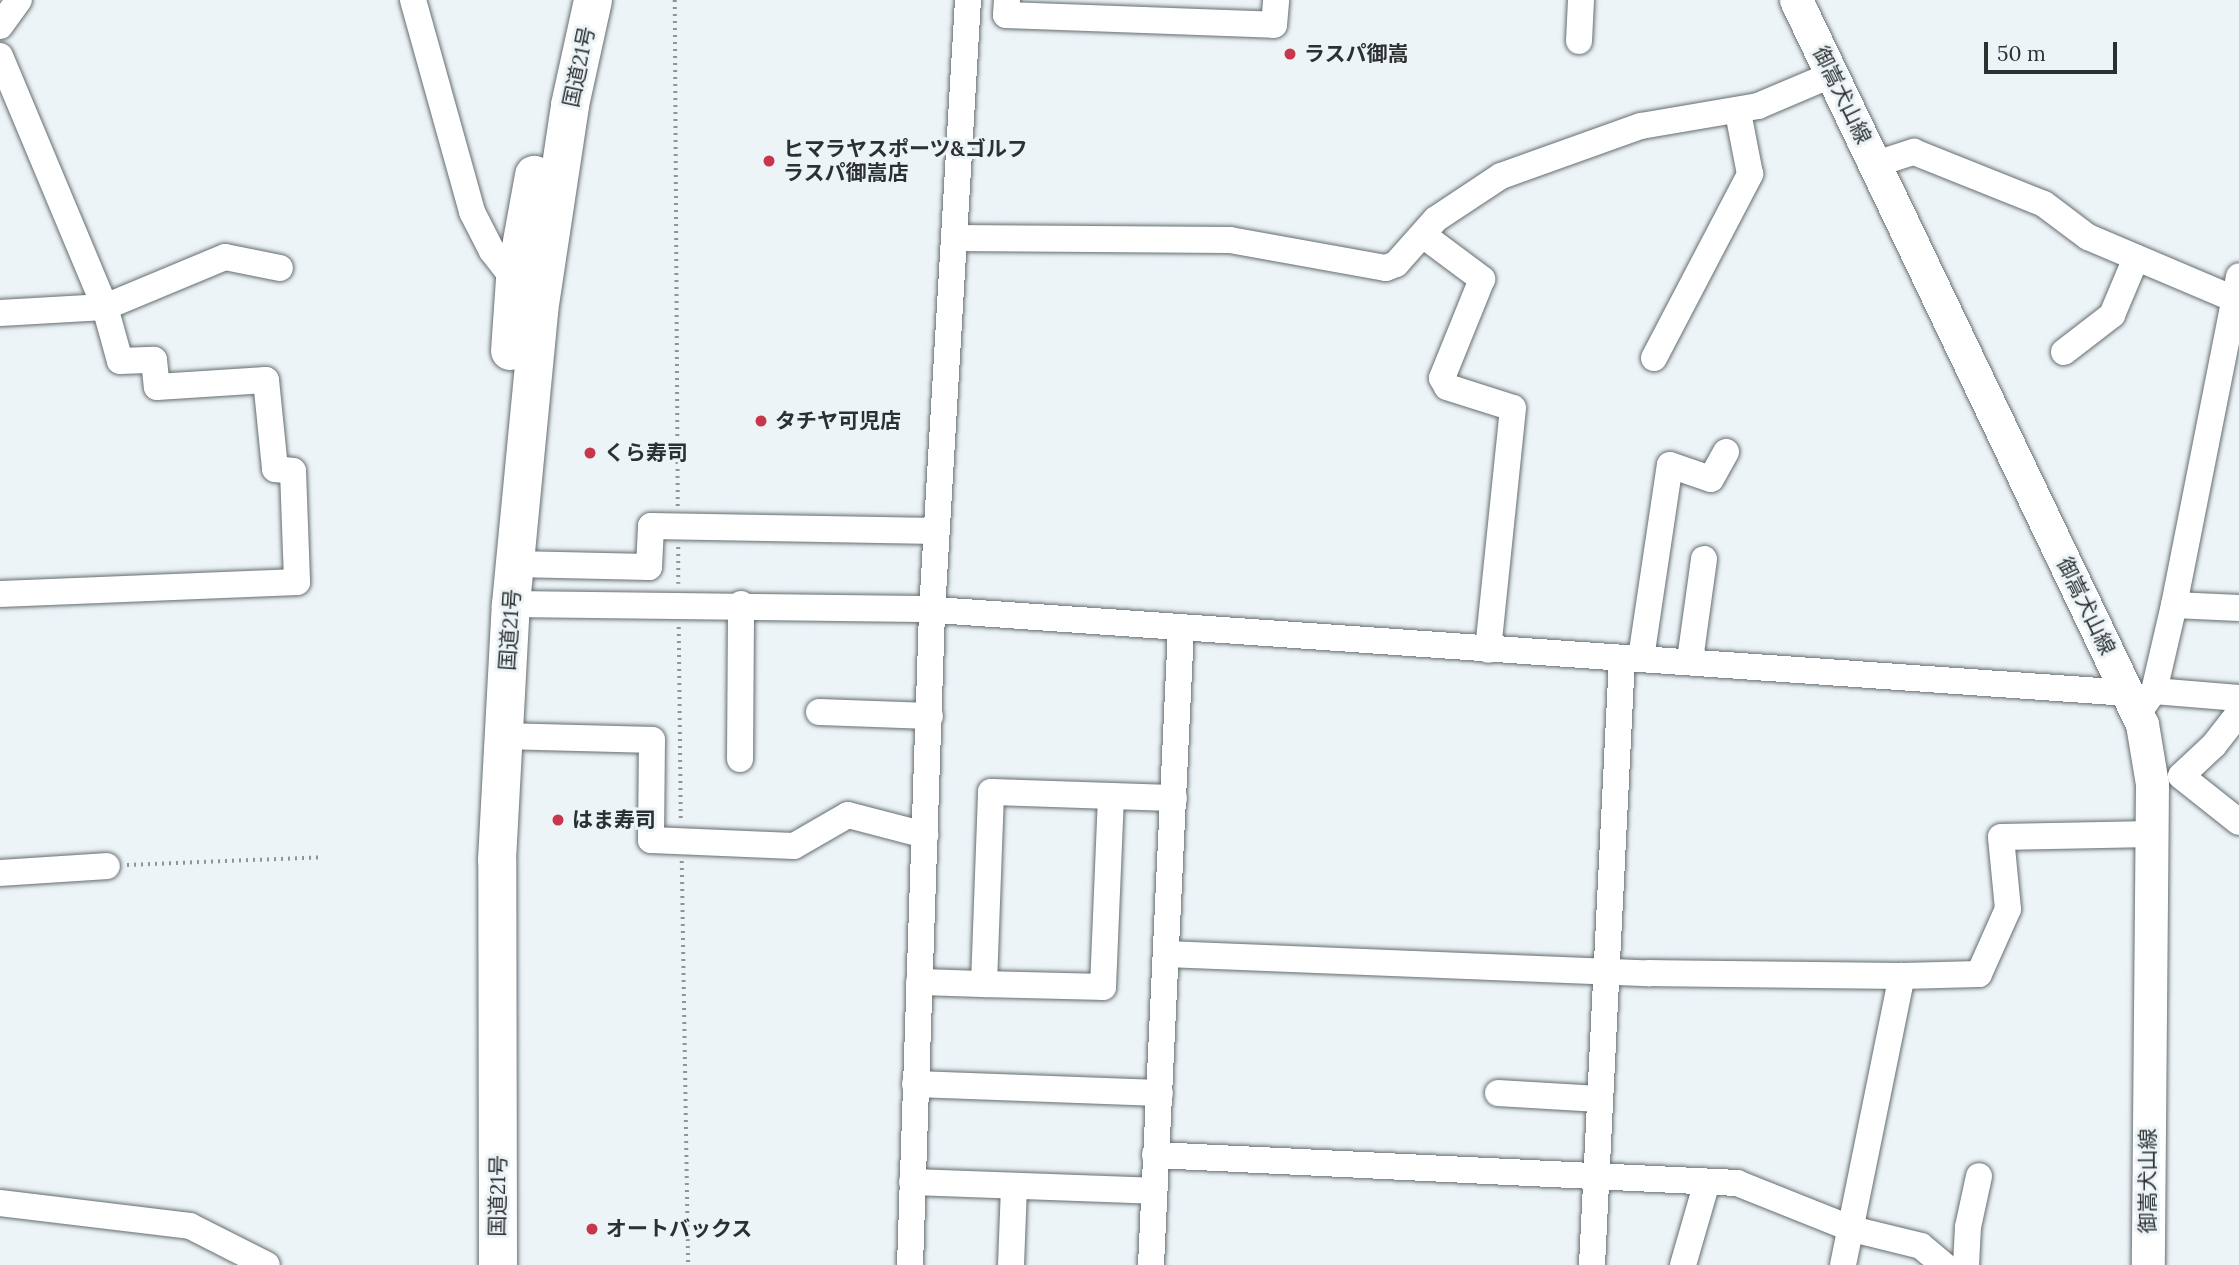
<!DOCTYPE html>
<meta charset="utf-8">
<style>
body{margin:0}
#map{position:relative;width:2239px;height:1265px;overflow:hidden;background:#ecf4f8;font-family:Lora,"Noto Sans JP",serif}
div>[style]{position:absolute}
.path>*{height:3.5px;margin-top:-1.75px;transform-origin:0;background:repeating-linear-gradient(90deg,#8f9597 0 2px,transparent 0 7px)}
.roads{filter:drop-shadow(0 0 2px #666d70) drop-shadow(0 0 2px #666d70)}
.minor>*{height:26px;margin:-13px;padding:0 13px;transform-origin:13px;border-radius:13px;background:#fff}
.major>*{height:33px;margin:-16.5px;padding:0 16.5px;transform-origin:16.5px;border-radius:16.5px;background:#fff}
.highway>*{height:38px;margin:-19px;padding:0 19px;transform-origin:19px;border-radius:19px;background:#fff}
.dots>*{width:19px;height:19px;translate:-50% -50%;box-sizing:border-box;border:4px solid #ecf4f8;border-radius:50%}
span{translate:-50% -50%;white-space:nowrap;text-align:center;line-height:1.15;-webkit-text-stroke:6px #ecf4f8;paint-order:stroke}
.poi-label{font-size:21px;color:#2d3031;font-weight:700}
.left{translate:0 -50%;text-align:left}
.street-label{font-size:21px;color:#2d3031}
.scale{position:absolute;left:1984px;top:42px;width:133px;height:32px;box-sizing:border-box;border:4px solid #2d3031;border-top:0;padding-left:9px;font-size:21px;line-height:24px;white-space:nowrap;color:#2d3031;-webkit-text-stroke:5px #ecf4f8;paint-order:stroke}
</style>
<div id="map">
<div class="path">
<i style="left:675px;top:0;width:507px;rotate:89.66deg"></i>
<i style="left:678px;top:584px;width:38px;rotate:-90deg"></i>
<i style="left:679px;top:627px;width:195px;rotate:89.4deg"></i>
<i style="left:682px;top:861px;width:404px;rotate:89.1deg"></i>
<i style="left:127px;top:865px;width:196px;rotate:-2.3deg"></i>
</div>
<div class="roads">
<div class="minor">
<i style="left:413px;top:0;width:220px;rotate:74.4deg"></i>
<i style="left:472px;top:212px;width:44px;rotate:62.9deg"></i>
<i style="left:492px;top:251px;width:37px;rotate:52deg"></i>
<i style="left:1007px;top:0;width:15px;rotate:94deg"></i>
<i style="left:1006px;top:15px;width:268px;rotate:2.1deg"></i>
<i style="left:1274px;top:25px;width:25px;rotate:-85deg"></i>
<i style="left:0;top:26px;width:32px;rotate:-54deg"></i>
<i style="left:1579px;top:41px;width:41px;rotate:-87.2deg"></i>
<i style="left:0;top:56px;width:272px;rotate:67.3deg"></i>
<i style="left:105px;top:307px;width:56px;rotate:74.5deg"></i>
<i style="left:120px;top:361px;width:34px;rotate:-2deg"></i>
<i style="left:154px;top:360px;width:27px;rotate:84deg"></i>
<i style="left:157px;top:387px;width:109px;rotate:-3.7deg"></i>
<i style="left:266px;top:380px;width:89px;rotate:84.2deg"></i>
<i style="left:275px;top:469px;width:18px;rotate:6deg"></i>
<i style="left:293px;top:471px;width:111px;rotate:87.9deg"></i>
<i style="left:297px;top:582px;width:297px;rotate:177.7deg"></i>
<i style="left:1876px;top:164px;width:40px;rotate:-18deg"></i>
<i style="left:1914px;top:152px;width:140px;rotate:21.8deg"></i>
<i style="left:2044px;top:204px;width:55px;rotate:36.9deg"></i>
<i style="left:2088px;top:237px;width:159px;rotate:23deg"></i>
<i style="left:1423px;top:235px;width:74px;rotate:36.7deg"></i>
<i style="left:1482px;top:279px;width:107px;rotate:112deg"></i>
<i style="left:1442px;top:378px;width:10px;rotate:61deg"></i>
<i style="left:1447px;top:387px;width:69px;rotate:17.7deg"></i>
<i style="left:1513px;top:408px;width:243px;rotate:95.9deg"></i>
<i style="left:954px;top:238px;width:276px;rotate:0.4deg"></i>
<i style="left:1230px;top:240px;width:158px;rotate:10.2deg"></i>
<i style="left:1386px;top:268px;width:11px;rotate:-22deg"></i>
<i style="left:1396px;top:264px;width:60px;rotate:-48.4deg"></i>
<i style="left:1436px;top:219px;width:78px;rotate:-33.5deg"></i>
<i style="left:1501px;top:176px;width:149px;rotate:-19.7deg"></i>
<i style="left:1641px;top:126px;width:119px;rotate:-9.7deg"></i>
<i style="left:1758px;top:106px;width:79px;rotate:-23deg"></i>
<i style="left:0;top:313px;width:105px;rotate:-3.3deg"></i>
<i style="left:105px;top:307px;width:130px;rotate:-22.6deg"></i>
<i style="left:225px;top:257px;width:56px;rotate:11.3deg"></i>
<i style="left:2064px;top:352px;width:61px;rotate:-37.6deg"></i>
<i style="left:2112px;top:315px;width:62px;rotate:-67.2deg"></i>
<i style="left:1654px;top:358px;width:208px;rotate:-62.4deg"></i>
<i style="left:1750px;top:174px;width:63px;rotate:-101deg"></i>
<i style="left:514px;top:564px;width:135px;rotate:1.3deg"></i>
<i style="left:649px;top:567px;width:41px;rotate:-87.2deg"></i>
<i style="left:651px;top:526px;width:286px;rotate:1deg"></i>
<i style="left:511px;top:604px;width:410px;rotate:0.7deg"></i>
<i style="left:921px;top:609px;width:1210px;rotate:3.98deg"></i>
<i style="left:2174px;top:605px;width:65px;rotate:2.6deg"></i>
<i style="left:1641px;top:658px;width:195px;rotate:-81.5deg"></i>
<i style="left:1670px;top:465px;width:43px;rotate:18.9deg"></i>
<i style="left:1711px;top:479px;width:31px;rotate:-61deg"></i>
<i style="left:1690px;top:660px;width:102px;rotate:-82.1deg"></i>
<i style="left:2154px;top:691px;width:85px;rotate:4.7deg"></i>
<i style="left:819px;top:712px;width:111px;rotate:2.1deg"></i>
<i style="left:2138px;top:713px;width:27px;rotate:-54deg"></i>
<i style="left:2154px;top:691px;width:88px;rotate:-76.9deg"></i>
<i style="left:2174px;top:605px;width:335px;rotate:-78.8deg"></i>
<i style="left:2239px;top:713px;width:41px;rotate:128deg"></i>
<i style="left:2214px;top:745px;width:45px;rotate:136.8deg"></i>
<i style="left:2181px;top:776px;width:74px;rotate:38.4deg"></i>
<i style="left:504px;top:736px;width:148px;rotate:1.5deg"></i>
<i style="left:652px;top:740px;width:100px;rotate:90.6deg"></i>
<i style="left:651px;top:840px;width:143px;rotate:2.4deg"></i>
<i style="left:794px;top:846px;width:62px;rotate:-29.9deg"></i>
<i style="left:848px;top:815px;width:80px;rotate:14.6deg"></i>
<i style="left:740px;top:759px;width:155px;rotate:-89.6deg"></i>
<i style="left:0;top:873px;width:107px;rotate:-3.7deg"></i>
<i style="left:1166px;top:954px;width:483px;rotate:2.3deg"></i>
<i style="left:1649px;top:973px;width:253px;rotate:0.7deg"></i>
<i style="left:919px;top:982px;width:65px;rotate:1.8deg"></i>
<i style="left:984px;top:984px;width:192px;rotate:-87.9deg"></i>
<i style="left:991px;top:792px;width:183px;rotate:1.9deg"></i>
<i style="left:984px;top:984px;width:119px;rotate:1.4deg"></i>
<i style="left:1103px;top:987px;width:191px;rotate:-87.6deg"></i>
<i style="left:915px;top:1084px;width:245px;rotate:2.1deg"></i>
<i style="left:1498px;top:1093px;width:101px;rotate:3.4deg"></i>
<i style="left:1155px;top:1155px;width:583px;rotate:2.75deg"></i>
<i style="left:1737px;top:1183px;width:124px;rotate:21.8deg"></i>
<i style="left:1852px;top:1229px;width:71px;rotate:13.8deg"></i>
<i style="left:1921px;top:1246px;width:30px;rotate:40deg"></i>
<i style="left:912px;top:1182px;width:242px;rotate:2.1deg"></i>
<i style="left:0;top:1203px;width:191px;rotate:6.9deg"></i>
<i style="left:190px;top:1226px;width:86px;rotate:26.9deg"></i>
<i style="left:910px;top:1265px;width:654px;rotate:-88.07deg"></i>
<i style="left:932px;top:611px;width:612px;rotate:-86.63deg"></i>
<i style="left:1011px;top:1265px;width:79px;rotate:-87.8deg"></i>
<i style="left:1151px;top:1265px;width:637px;rotate:-87.3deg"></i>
<i style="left:1592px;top:1265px;width:608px;rotate:-87.17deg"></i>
<i style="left:1683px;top:1265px;width:86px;rotate:-73.9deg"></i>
<i style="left:1843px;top:1265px;width:295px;rotate:-78.5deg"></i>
<i style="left:1902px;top:976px;width:77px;rotate:-1.5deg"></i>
<i style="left:1979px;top:974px;width:71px;rotate:-66deg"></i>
<i style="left:2008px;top:909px;width:72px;rotate:-95.6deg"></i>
<i style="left:2001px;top:837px;width:151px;rotate:-1.1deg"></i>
<i style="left:1966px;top:1265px;width:38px;rotate:-87deg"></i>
<i style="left:1968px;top:1227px;width:52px;rotate:-77.8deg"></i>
</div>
<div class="major">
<i style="left:1796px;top:0;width:802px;rotate:64.46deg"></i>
<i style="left:2142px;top:724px;width:61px;rotate:80.5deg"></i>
<i style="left:2152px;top:784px;width:481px;rotate:90.5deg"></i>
</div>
<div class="highway">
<i style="left:510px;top:351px;width:71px;rotate:-86deg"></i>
<i style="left:515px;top:280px;width:107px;rotate:-79.7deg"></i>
<i style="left:498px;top:1265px;width:405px;rotate:-90.1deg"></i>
<i style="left:497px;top:860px;width:256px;rotate:-86.9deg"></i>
<i style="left:511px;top:604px;width:294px;rotate:-84.5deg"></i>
<i style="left:539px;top:311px;width:208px;rotate:-81.4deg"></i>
<i style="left:570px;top:105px;width:107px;rotate:-77.6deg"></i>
</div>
</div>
<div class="dots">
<i style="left:1290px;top:54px;background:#c7364b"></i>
<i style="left:769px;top:161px;background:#c7364b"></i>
<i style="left:761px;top:421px;background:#c7364b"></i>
<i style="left:590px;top:453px;background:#c7364b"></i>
<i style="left:558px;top:820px;background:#c7364b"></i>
<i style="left:592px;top:1229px;background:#c7364b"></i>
</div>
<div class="poi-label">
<span class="left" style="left:1304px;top:54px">ラスパ御嵩</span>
<span class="left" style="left:783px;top:161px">ヒマラヤスポーツ&amp;ゴルフ<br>ラスパ御嵩店</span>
<span class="left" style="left:775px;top:421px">タチヤ可児店</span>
<span class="left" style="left:604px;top:453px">くら寿司</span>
<span class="left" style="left:572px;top:820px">はま寿司</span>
<span class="left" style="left:606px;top:1229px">オートバックス</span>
</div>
<div class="street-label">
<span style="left:579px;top:67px;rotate:-78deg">国道21号</span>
<span style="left:1842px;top:95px;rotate:64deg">御嵩犬山線</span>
<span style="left:2086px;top:606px;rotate:64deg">御嵩犬山線</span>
<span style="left:510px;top:630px;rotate:-86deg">国道21号</span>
<span style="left:2148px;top:1181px;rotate:-90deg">御嵩犬山線</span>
<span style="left:498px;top:1196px;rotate:-89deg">国道21号</span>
</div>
<div class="scale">50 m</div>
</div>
